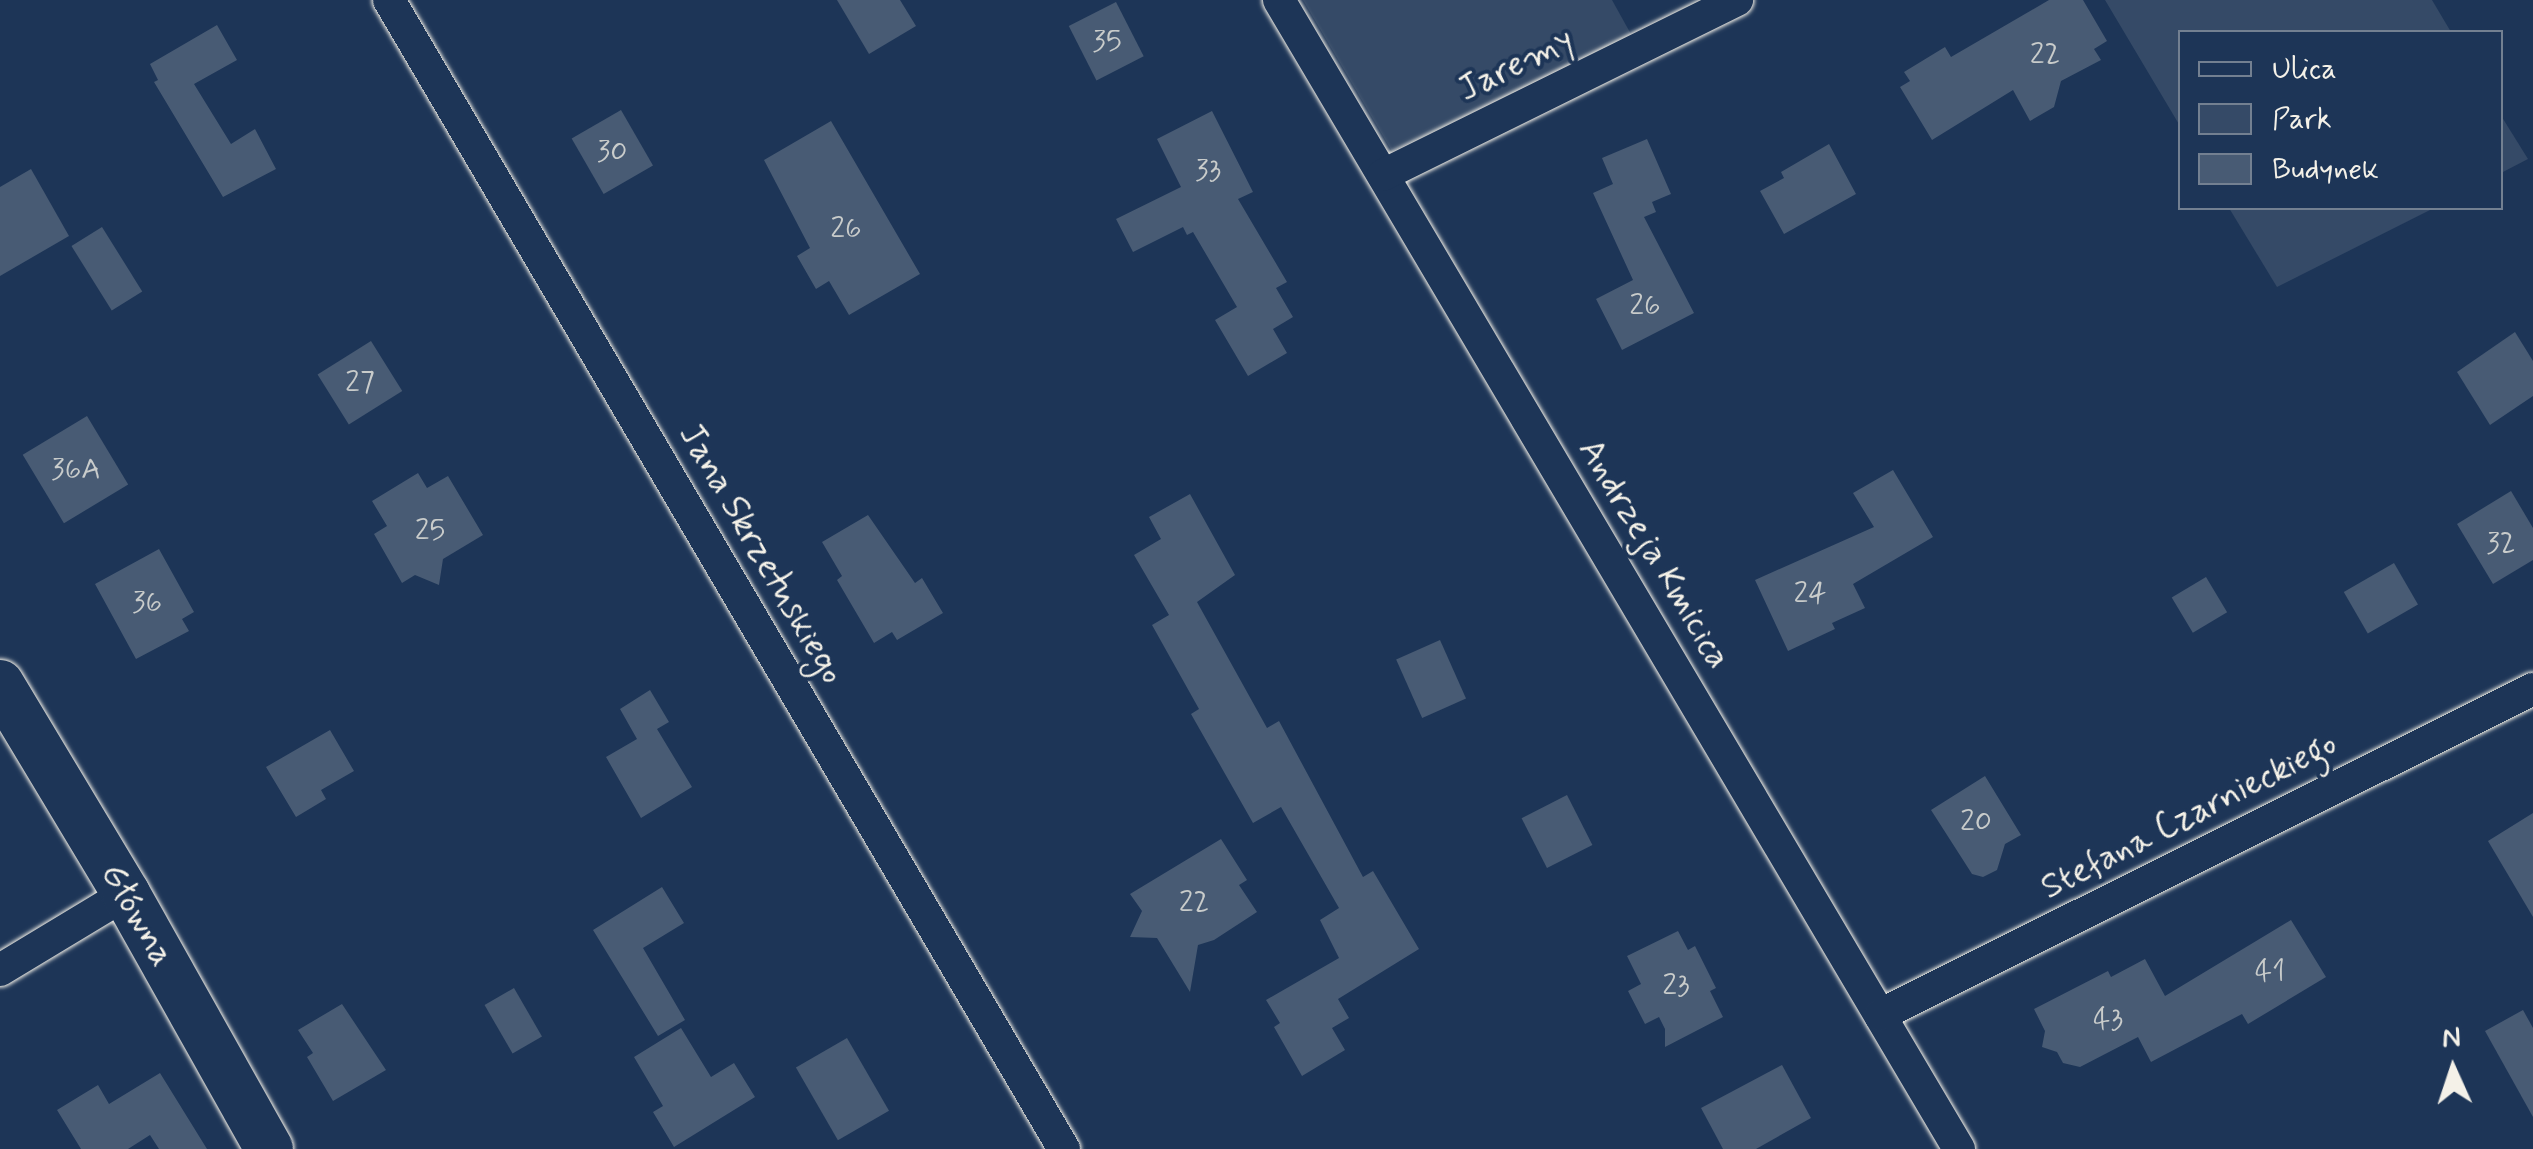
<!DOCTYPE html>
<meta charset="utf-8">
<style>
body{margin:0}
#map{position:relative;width:2533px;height:1149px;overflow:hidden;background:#1d3557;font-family:Mynerve,sans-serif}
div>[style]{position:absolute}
.green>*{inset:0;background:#354a67}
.building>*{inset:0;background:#485b74;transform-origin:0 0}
.roads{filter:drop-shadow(0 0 2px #f4f1e8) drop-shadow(0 0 2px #f4f1e8)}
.street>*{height:32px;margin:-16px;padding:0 16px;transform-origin:16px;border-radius:16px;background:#1d3557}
.secondary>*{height:48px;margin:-24px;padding:0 24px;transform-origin:24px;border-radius:24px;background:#1d3557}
span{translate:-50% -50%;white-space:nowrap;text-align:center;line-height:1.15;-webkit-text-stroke:8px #1d3557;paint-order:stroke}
.number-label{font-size:30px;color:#c9cccb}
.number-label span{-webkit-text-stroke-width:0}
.street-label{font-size:35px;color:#f4f1e8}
.legend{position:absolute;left:2178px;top:30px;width:325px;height:180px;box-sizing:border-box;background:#1d3557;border:2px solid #738091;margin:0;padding:12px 18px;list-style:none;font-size:30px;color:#f4f1e8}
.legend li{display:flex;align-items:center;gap:20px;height:50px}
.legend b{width:50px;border:2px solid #738091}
.north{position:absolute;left:2403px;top:1019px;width:100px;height:100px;-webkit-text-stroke:8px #1d3557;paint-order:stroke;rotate:357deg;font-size:28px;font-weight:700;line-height:40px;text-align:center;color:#f4f1e8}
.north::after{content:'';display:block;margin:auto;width:35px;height:45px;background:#f4f1e8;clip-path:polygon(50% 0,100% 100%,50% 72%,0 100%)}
</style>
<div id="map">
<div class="green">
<i style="clip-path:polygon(1303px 0,1612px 0,1632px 36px,1392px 151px)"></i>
<i style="clip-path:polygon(2105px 0,2432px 0,2451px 32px,2180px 32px,2180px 126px)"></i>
<i style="clip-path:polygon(2500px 114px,2528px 159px,2501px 173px,2500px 173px)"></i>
<i style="clip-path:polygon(2229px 208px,2434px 208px,2277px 287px)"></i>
</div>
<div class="building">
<i style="clip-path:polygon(837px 0,900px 0,916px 26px,869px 54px)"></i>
<i style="clip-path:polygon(2049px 0,2083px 0,2107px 41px,2094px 49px,2101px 60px,2061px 81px,2054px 107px,2030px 121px,2013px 90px,1932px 140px,1900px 87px,1910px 81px,1904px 72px,1945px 47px,1951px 57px)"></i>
<i style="left:1116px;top:2px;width:61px;height:53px;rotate:63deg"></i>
<i style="clip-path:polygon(217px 25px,237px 60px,194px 84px,231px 144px,255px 129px,276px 169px,223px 197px,154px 82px,158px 80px,150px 64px)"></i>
<i style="left:621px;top:110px;width:64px;height:57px;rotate:60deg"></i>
<i style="clip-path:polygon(1212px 111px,1253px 192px,1238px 199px,1287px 282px,1276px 288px,1293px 317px,1273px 329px,1287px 353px,1248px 376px,1215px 320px,1237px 307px,1193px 232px,1187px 235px,1183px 227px,1133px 252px,1116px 219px,1181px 187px,1157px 139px)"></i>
<i style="clip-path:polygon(831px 121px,920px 274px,849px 315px,829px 281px,816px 289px,797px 256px,810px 248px,764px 160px)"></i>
<i style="clip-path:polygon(1647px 139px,1671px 194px,1652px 202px,1656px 212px,1644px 217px,1694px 313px,1622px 350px,1596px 299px,1633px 280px,1593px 193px,1613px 184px,1602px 158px)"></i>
<i style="clip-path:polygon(1829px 144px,1856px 194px,1784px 234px,1760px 191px,1784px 178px,1781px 172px)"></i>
<i style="clip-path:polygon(31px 169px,69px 236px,0 276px,0 187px)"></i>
<i style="left:102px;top:227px;width:76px;height:36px;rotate:58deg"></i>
<i style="clip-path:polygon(2515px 332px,2533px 361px,2533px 396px,2490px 425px,2457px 372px)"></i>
<i style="left:371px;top:341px;width:59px;height:63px;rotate:58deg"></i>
<i style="left:87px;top:416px;width:80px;height:75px;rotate:59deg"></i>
<i style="clip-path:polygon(1893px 470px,1933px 537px,1853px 584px,1865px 608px,1832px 623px,1835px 629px,1788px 651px,1755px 580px,1874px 527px,1853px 493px)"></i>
<i style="clip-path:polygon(418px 473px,427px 488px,448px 476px,483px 535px,443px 559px,439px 585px,415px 575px,402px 583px,374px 534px,387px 526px,372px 501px)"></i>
<i style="clip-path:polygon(2511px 491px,2533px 528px,2533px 560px,2493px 584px,2457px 524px)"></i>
<i style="clip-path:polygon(1190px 494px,1235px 575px,1197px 602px,1267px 728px,1279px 721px,1363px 877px,1373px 871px,1419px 949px,1338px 999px,1349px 1018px,1332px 1028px,1345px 1050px,1302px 1076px,1274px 1027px,1280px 1023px,1266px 1000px,1339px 958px,1320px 920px,1339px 908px,1281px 807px,1253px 823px,1191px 714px,1199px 709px,1152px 625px,1169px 615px,1134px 555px,1161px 539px,1149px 517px)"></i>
<i style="clip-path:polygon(868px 515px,915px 583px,922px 578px,943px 613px,897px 640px,892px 632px,874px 643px,837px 580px,842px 576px,822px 542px)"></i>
<i style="clip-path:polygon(159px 549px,194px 612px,182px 619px,189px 631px,136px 659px,95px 584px)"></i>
<i style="left:2394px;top:563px;width:48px;height:58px;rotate:60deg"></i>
<i style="left:2206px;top:577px;width:41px;height:40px;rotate:59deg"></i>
<i style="left:1440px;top:640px;width:64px;height:48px;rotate:66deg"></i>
<i style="clip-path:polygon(650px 690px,669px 722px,657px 729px,692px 787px,641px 818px,606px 757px,637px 739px,620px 709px)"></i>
<i style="clip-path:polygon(330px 730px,354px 771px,321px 790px,326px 799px,296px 817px,266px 767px)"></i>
<i style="clip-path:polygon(1985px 776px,2021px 835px,2005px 844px,1997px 870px,1983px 877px,1972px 874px,1931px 810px)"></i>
<i style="left:1567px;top:795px;width:56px;height:51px;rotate:63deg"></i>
<i style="clip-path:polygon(2533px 813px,2533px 917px,2488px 841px)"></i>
<i style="clip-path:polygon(1221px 839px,1247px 880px,1239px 885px,1257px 912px,1214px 940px,1198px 945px,1190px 992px,1157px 938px,1130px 937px,1142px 911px,1130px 894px)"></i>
<i style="clip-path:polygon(662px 887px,684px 923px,643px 948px,685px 1020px,658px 1036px,593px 930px)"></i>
<i style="clip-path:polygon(2291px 920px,2326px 977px,2248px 1024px,2242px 1014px,2151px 1062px,2138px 1037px,2080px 1067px,2063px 1063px,2057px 1052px,2042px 1047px,2045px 1031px,2034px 1009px,2108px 971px,2111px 977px,2145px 959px,2165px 996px)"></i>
<i style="clip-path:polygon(1678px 931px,1688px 950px,1695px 946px,1716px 988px,1710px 991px,1723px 1017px,1665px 1047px,1665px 1029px,1659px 1017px,1645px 1024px,1628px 991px,1641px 984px,1627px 956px)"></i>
<i style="left:514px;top:988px;width:56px;height:34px;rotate:60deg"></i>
<i style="clip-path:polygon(342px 1004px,386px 1070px,333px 1101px,307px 1057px,313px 1053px,298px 1030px)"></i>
<i style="clip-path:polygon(2523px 1010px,2533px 1028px,2533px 1117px,2485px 1031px)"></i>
<i style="clip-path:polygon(681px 1028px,711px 1077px,734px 1063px,755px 1097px,674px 1147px,653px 1112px,663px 1106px,634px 1057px)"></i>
<i style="left:847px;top:1038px;width:84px;height:59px;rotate:60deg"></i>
<i style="clip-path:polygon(1782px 1065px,1811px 1118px,1756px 1149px,1723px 1149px,1701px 1108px)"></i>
<i style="clip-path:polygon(160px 1073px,207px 1149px,159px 1149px,150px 1135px,128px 1149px,81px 1149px,57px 1110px,98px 1085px,109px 1104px)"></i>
</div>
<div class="roads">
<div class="street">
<i style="left:389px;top:0;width:1333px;rotate:59.57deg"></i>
<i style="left:1279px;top:0;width:1335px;rotate:59.38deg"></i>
<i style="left:1383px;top:175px;width:395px;rotate:-26.3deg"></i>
<i style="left:0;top:970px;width:147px;rotate:-31.1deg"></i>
<i style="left:1880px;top:1015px;width:730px;rotate:-26.53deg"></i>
</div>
<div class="secondary">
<i style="left:0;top:684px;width:245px;rotate:59deg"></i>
<i style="left:126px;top:894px;width:292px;rotate:60.7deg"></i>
</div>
</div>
<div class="number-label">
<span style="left:1107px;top:42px">35</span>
<span style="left:2045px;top:55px">22</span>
<span style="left:612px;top:152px">30</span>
<span style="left:1208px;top:171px">33</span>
<span style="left:846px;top:229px">26</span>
<span style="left:1645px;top:306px">26</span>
<span style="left:360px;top:383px">27</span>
<span style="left:76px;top:470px">36A</span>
<span style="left:430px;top:531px">25</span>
<span style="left:2501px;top:544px">32</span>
<span style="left:1810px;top:594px">24</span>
<span style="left:147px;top:603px">36</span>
<span style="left:1976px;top:822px">20</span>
<span style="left:1194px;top:903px">22</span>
<span style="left:2270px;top:972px">41</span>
<span style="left:1676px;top:986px">23</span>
<span style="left:2108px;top:1020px">43</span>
</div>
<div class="street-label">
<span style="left:1516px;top:65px;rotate:-26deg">Jaremy</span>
<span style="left:761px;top:554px;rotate:60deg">Jana Skrzetuskiego</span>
<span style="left:1654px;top:554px;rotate:59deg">Andrzeja Kmicica</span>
<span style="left:2189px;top:816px;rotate:-27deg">Stefana Czarnieckiego</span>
<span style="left:137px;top:915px;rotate:60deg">Główna</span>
</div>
<ul class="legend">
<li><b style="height:12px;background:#1d3557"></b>Ulica</li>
<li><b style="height:28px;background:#354a67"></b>Park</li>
<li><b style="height:28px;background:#485b74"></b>Budynek</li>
</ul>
<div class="north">N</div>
</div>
